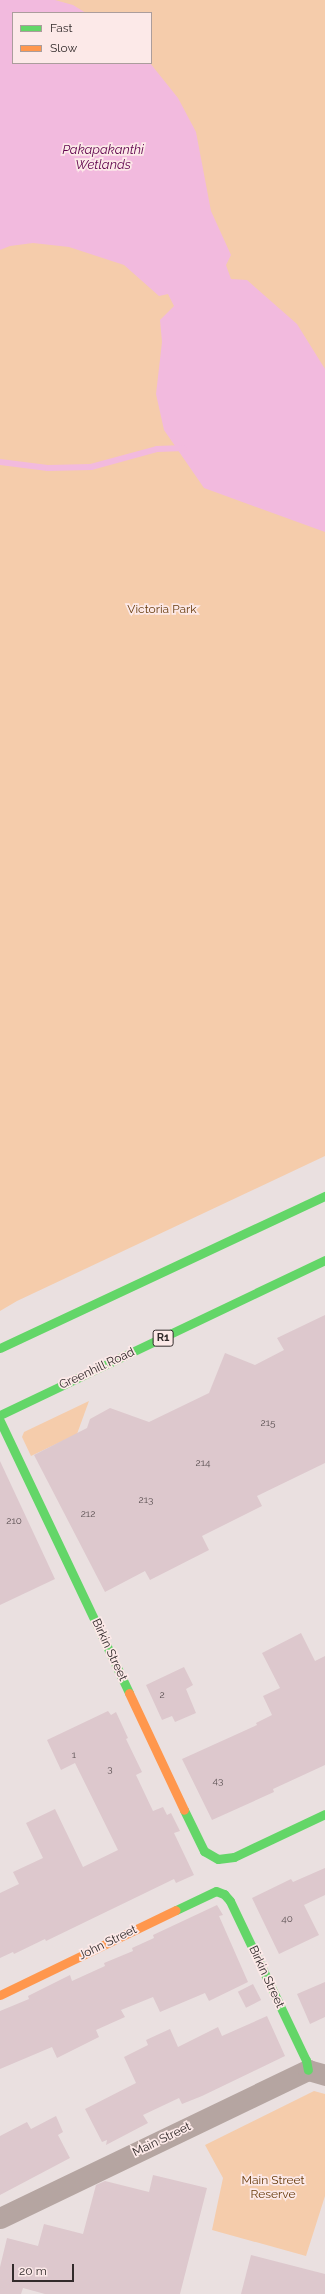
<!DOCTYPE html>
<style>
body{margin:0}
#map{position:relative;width:325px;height:2294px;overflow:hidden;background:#eae0e0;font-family:Raleway,sans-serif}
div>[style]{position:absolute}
.green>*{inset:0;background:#f5ccab}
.water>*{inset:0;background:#f2bade}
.stream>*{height:6px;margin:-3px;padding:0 3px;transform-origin:3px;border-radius:3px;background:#f2bade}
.building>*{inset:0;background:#ddc8cd;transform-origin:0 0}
.street>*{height:21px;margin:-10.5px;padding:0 10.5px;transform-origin:10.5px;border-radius:10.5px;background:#b5a5a1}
.fast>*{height:9px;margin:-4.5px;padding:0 4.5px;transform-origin:4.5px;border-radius:4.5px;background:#63d668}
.slow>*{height:9px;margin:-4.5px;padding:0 4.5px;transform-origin:4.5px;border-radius:4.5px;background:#ff974d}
span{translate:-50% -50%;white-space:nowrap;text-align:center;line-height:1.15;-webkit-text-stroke:3.5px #fce9e8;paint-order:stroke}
.number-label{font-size:10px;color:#5d5254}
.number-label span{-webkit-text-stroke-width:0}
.shield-label span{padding:1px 3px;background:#fce9e8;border:1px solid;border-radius:3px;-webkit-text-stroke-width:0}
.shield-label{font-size:11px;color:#322b2b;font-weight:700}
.park-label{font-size:12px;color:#683c0d}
.street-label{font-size:12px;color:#322b2b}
.water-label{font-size:13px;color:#5f044d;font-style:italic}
.legend{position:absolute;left:12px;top:12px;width:140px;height:52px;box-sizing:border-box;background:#fce9e8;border:1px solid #ab9d9c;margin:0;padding:5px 7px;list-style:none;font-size:12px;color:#322b2b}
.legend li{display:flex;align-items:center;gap:8px;height:20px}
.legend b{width:20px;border:1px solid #ab9d9c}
.scale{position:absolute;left:12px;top:2264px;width:62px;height:18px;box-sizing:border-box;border:2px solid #322b2b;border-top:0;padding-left:5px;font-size:12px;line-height:14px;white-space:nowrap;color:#322b2b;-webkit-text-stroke:3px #fce9e8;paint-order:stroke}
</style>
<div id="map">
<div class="green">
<i style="clip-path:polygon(evenodd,0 0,325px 0,325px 1156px,17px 1301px,0 1311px,0 0,13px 13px,151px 13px,151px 63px,13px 63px,13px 13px)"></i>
<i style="clip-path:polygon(89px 1401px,77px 1434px,31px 1456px,22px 1437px,24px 1432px)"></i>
<i style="clip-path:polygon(314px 2091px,325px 2094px,325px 2196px,306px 2256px,212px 2230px,223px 2178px,205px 2145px)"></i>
</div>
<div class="water">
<i style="clip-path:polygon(0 0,55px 0,73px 5px,86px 13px,13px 13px,13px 63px,150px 63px,178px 98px,196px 132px,211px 211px,231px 255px,226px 265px,231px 279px,247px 280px,297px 324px,325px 369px,325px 532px,204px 488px,164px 430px,156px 394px,162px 342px,160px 320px,174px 306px,168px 294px,159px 296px,124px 265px,69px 247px,33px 243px,10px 246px,0 250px)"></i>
</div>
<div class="stream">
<i style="left:0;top:462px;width:48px;rotate:7.1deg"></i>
<i style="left:48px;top:468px;width:43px;rotate:-1.3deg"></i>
<i style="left:91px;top:467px;width:68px;rotate:-15.3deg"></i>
<i style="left:157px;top:449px;width:27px;rotate:-2deg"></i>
</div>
<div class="building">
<i style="clip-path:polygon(325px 1315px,325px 1463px,257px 1496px,262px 1506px,202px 1536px,209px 1550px,150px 1580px,145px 1571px,105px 1592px,34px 1455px,87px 1428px,90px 1419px,110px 1408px,149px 1422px,209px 1393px,225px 1353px,255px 1365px,284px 1350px,277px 1338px)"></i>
<i style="clip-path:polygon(0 1461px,55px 1579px,0 1605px)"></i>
<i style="clip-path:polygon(301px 1633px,315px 1661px,325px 1656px,325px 1765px,273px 1789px,274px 1792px,212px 1820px,182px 1759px,257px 1725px,256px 1723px,272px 1715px,263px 1696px,280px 1688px,262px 1653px)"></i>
<i style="clip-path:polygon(184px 1667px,193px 1685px,186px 1689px,196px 1713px,175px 1722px,172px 1716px,162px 1720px,146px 1685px)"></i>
<i style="clip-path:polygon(108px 1711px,111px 1715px,116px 1712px,128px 1738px,126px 1739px,142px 1772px,136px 1775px,153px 1811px,163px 1807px,167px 1815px,171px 1813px,180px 1831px,174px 1833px,194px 1875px,176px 1883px,174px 1879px,46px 1941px,45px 1939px,14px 1954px,13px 1952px,0 1958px,0 1893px,19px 1884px,13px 1872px,43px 1858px,26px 1823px,55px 1809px,83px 1867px,118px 1850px,75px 1763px,61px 1770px,47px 1740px)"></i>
<i style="clip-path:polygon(325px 1868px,325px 1895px,304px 1905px,319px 1935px,279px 1954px,252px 1898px,291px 1879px,293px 1882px)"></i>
<i style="clip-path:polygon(217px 1905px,223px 1915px,219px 1916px,248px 1982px,209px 2001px,205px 1993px,160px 2012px,153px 1997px,121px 2010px,125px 2017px,96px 2030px,99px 2037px,57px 2058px,52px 2047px,0 2069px,0 2011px,29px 1999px,28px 1996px,70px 1975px,72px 1981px,105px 1966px,104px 1963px,133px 1951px,132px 1948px,154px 1938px,153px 1935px)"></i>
<i style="clip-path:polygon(325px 1982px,325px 2017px,310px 2024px,297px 1994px)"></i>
<i style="left:253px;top:1984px;width:18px;height:17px;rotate:63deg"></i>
<i style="clip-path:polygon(267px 2016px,285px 2056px,202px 2096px,182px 2104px,179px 2098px,143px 2115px,148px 2123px,106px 2145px,107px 2140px,102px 2142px,85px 2109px,136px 2083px,124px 2057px,148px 2045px,146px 2040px,170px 2029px,178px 2047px,218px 2027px,222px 2036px)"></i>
<i style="clip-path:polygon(56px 2116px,63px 2132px,58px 2135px,70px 2158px,0 2195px,0 2136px,27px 2122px,31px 2129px)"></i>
<i style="clip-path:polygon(153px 2175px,207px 2188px,180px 2294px,45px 2294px,23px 2288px,21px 2294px,0 2294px,0 2267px,7px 2238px,38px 2246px,44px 2224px,83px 2234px,96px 2185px,105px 2181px,149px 2192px)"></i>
<i style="clip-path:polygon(251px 2255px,325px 2274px,325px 2294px,241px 2294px)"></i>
</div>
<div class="street">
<i style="left:0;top:2218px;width:342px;rotate:-25.7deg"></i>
<i style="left:308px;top:2070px;width:18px;rotate:16deg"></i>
</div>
<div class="fast">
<i style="left:0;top:1348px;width:359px;rotate:-25.1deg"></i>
<i style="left:0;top:1415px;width:360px;rotate:-25.5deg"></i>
<i style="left:0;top:1421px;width:301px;rotate:64.6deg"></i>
<i style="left:184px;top:1810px;width:46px;rotate:64deg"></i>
<i style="left:204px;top:1851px;width:16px;rotate:30deg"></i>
<i style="left:218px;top:1859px;width:16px;rotate:-7deg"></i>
<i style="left:234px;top:1857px;width:101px;rotate:-25.3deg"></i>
<i style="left:176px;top:1910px;width:44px;rotate:-25.4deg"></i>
<i style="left:216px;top:1891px;width:9px;rotate:21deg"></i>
<i style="left:224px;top:1894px;width:9px;rotate:49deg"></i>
<i style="left:230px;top:1901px;width:176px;rotate:64.5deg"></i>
<i style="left:306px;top:2060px;width:10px;rotate:79deg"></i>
</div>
<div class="slow">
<i style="left:129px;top:1693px;width:129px;rotate:64.8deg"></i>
<i style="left:0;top:1995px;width:195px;rotate:-25.8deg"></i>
</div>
<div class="number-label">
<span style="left:268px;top:1423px">215</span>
<span style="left:203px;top:1463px">214</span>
<span style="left:146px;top:1500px">213</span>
<span style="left:88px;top:1514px">212</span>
<span style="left:14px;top:1521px">210</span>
<span style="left:162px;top:1695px">2</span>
<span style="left:74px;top:1755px">1</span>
<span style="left:110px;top:1769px">3</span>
<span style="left:218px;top:1781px">43</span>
<span style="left:287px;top:1919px">40</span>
</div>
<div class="shield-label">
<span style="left:163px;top:1338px">R1</span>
</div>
<div class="park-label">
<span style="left:162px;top:610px">Victoria Park</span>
<span style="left:273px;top:2188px">Main Street<br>Reserve</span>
</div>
<div class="street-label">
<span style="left:97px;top:1369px;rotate:-25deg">Greenhill Road</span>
<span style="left:109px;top:1650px;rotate:65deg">Birkin Street</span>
<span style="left:108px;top:1943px;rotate:-26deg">John Street</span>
<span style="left:266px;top:1977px;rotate:65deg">Birkin Street</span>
<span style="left:162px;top:2140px;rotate:-26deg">Main Street</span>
</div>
<div class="water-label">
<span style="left:103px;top:158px">Pakapakanthi<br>Wetlands</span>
</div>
<ul class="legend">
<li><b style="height:5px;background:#63d668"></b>Fast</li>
<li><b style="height:5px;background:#ff974d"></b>Slow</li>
</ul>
<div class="scale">20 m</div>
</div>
